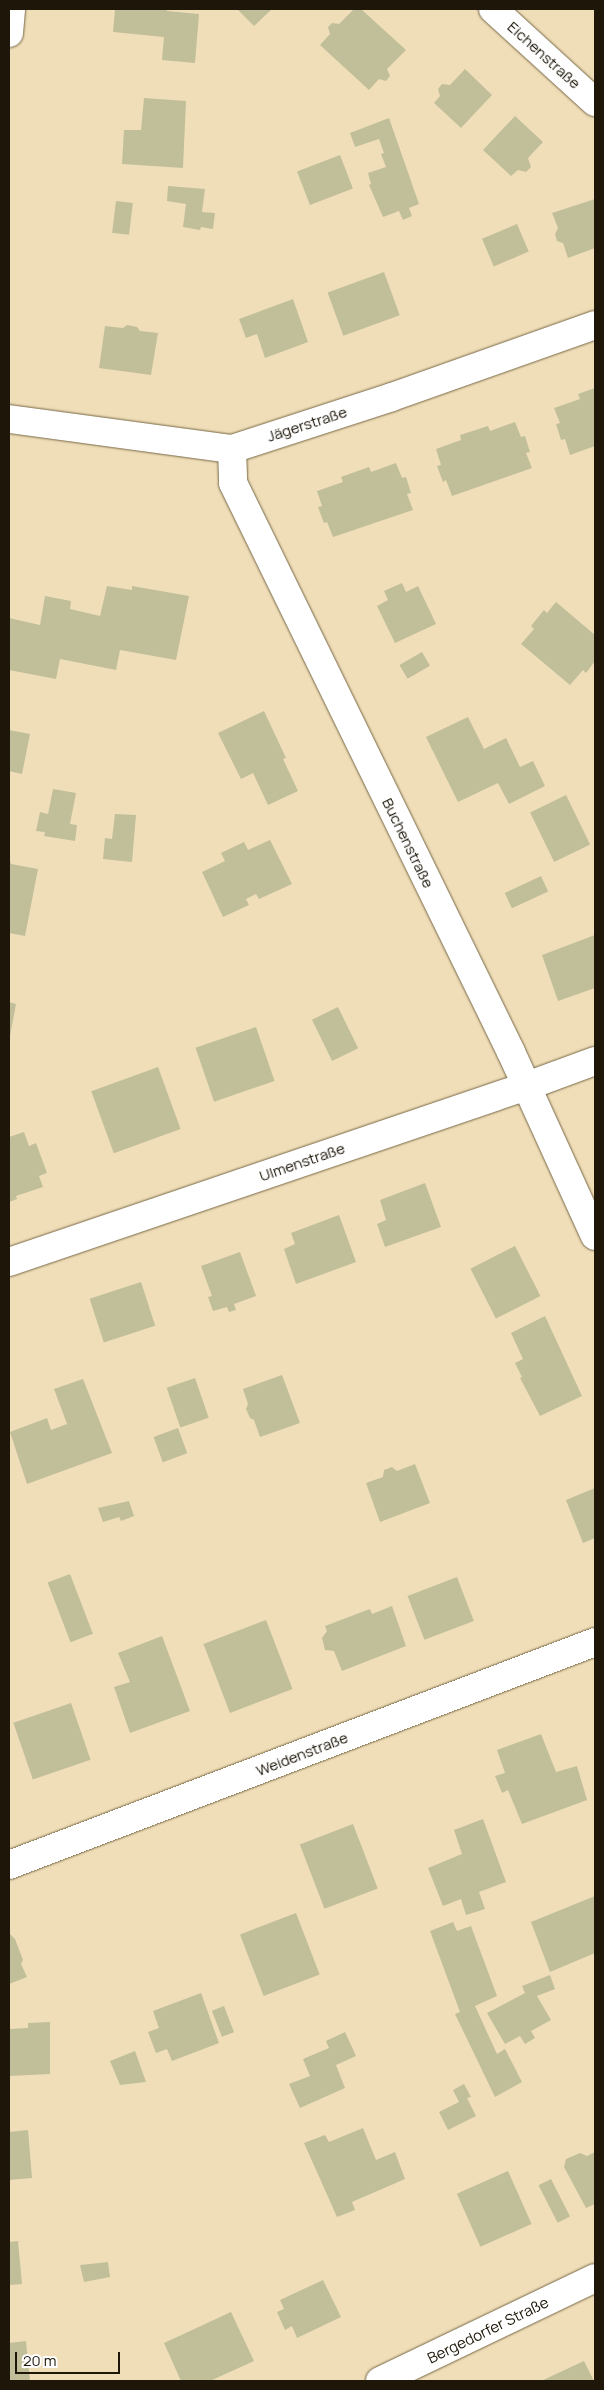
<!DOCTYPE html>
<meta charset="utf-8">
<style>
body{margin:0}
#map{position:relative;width:604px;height:2390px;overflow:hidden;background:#f0deb9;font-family:Manrope,sans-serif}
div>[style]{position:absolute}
.building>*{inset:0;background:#c0bf99;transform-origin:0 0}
.roads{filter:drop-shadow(0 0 1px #776846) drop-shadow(0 0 1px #776846)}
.street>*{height:28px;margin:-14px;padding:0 14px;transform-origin:14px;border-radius:14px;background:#fff}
.secondary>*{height:28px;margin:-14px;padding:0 14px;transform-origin:14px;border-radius:14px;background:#fff}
span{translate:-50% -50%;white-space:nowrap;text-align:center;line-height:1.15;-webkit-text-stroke:4.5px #fff;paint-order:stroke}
.street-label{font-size:15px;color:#1d1609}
.frame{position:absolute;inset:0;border:10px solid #1d1609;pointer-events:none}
.scale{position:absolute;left:15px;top:2352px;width:105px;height:22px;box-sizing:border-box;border:2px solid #1d1609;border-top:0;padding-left:6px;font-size:15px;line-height:18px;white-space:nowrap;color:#1d1609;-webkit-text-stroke:4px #fff;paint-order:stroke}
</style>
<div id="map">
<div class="building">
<i style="clip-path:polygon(115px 9px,167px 9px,167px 11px,199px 14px,195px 63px,162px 60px,164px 37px,113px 32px)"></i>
<i style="clip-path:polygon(237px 9px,272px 9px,254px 26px)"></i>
<i style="clip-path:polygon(354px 9px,361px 9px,406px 50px,387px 69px,390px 76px,386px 81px,379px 79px,369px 90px,320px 45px,330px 34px,328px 27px,332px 23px,339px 24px)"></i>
<i style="clip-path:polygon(465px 69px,492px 95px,461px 128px,434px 103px,440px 96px,438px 89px,442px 84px,450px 85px)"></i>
<i style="clip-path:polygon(144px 98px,186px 101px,183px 168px,122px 164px,124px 130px,141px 130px)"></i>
<i style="clip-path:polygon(515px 116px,543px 142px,528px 158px,531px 167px,526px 172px,518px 170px,511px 176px,483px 150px)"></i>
<i style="clip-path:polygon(389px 118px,419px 204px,409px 208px,412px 216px,403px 220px,399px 211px,383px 217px,369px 185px,371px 184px,368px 173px,386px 167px,381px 154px,384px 153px,379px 139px,355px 147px,350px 133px)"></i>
<i style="left:340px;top:155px;width:36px;height:46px;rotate:69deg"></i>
<i style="clip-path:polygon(168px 186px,205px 189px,202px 212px,215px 213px,213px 229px,201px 227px,200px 230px,183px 227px,186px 204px,167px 201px)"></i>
<i style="clip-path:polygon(595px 199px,595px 248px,568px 258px,563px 243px,557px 241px,555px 234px,558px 228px,552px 213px)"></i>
<i style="left:116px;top:201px;width:17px;height:32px;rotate:7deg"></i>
<i style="left:517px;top:224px;width:30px;height:38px;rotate:67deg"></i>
<i style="left:384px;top:272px;width:46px;height:60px;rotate:70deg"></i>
<i style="clip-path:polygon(293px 299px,308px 342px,265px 358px,257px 334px,246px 338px,239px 319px)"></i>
<i style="clip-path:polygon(127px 325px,137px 327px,140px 331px,158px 333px,151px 375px,99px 368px,105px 326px,123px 328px)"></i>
<i style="clip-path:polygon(595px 388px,595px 446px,570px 455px,565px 439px,561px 440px,556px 424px,560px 423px,554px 408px,580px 399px,578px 394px)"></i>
<i style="clip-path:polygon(515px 422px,521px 437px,525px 436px,530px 452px,526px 453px,532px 468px,452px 496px,446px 480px,443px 482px,437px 466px,441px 465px,436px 449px,461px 440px,460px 435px,488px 426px,490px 431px)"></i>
<i style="clip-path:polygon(396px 463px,402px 478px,406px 477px,411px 493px,407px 494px,413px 510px,333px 537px,327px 522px,324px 523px,318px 507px,322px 506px,317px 491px,343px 482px,341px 477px,369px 467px,371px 472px)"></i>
<i style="clip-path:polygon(402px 583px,406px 592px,418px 586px,436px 624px,395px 643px,377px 606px,388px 600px,384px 591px)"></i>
<i style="clip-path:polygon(107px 586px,132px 590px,132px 586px,189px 596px,176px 660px,120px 650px,116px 670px,60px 659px,56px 679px,9px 670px,9px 618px,40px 625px,45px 596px,71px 601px,70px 609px,100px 616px)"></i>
<i style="clip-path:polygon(556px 602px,595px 635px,595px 661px,586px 673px,583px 670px,570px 685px,521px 644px,534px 629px,531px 626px,544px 610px,547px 613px)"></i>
<i style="left:422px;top:652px;width:16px;height:26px;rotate:60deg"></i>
<i style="clip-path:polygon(264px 711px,286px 758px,283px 759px,298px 791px,268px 805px,253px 773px,241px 779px,218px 733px)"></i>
<i style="clip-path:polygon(468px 717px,484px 749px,506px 738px,520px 767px,533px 761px,545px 786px,509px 804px,498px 783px,458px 802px,426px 737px)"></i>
<i style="clip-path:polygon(9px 730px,30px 734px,22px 774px,9px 771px)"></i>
<i style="clip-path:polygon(53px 789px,76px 793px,70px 824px,77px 825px,75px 841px,44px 836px,45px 832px,36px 831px,40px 812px,48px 814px)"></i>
<i style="left:566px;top:795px;width:55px;height:40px;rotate:64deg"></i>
<i style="clip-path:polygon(115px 814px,136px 815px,132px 862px,103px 859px,105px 838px,112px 839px)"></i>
<i style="clip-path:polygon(270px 840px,292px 884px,259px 899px,256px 894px,246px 899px,249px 905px,223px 917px,202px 872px,225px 861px,221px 853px,244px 842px,248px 850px)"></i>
<i style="clip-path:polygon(9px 858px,11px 864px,38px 869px,25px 936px,9px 933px)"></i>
<i style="left:541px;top:876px;width:17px;height:40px;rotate:65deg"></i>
<i style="clip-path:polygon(595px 935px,595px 988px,558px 1001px,542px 955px)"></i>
<i style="clip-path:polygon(9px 1002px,16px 1004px,10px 1036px,9px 1036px)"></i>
<i style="left:338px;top:1007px;width:46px;height:29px;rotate:64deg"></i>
<i style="left:256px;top:1027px;width:57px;height:64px;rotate:71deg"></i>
<i style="left:158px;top:1067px;width:66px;height:71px;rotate:70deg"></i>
<i style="clip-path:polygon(24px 1132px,29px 1146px,36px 1143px,47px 1173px,39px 1176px,43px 1187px,16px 1196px,17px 1199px,9px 1202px,9px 1137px)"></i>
<i style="clip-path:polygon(425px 1183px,441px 1227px,385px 1247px,377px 1224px,386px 1220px,380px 1200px)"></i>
<i style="clip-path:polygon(339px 1215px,356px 1262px,296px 1284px,284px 1249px,295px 1244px,291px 1233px)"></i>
<i style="left:515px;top:1246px;width:56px;height:50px;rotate:63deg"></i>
<i style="clip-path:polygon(240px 1252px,256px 1296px,234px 1304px,236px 1310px,229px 1312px,227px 1307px,213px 1311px,208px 1297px,212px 1296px,201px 1266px)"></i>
<i style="left:141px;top:1282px;width:46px;height:54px;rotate:72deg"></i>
<i style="clip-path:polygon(545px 1316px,582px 1396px,540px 1416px,520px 1378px,522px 1377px,515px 1363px,523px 1359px,511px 1333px)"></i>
<i style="clip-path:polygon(282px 1375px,300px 1423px,260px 1437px,254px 1420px,250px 1418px,246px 1409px,248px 1404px,243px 1389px)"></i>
<i style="left:195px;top:1378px;width:42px;height:30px;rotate:71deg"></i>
<i style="clip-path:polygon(83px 1379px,112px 1453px,27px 1484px,10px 1432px,47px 1418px,51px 1430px,67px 1424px,54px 1389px)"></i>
<i style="left:178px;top:1428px;width:27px;height:26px;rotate:70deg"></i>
<i style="clip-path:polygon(415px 1464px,430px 1503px,380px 1522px,366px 1483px,383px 1477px,384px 1470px,392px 1467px,397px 1471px)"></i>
<i style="clip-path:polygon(595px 1488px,595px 1538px,583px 1543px,566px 1500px)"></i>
<i style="clip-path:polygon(129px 1501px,134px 1516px,121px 1521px,119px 1517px,103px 1522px,98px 1508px)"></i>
<i style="left:70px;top:1574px;width:64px;height:24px;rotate:69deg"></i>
<i style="left:457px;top:1577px;width:47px;height:53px;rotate:69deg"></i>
<i style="clip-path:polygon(392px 1606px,406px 1646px,342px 1671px,334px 1651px,325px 1650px,322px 1638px,327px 1631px,325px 1626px,370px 1609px,372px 1614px)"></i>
<i style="left:266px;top:1620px;width:74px;height:67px;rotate:69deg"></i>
<i style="clip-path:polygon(162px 1636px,190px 1711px,130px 1733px,114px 1687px,130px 1682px,118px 1653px)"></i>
<i style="left:71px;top:1703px;width:60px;height:61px;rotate:71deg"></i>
<i style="clip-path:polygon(541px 1734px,556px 1772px,577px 1766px,587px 1800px,522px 1824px,508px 1790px,502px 1793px,495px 1776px,505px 1773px,497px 1750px)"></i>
<i style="clip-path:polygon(483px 1819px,506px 1882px,479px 1892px,485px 1909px,466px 1915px,461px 1899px,443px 1906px,428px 1868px,462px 1854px,454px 1830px)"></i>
<i style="left:353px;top:1824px;width:69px;height:57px;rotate:69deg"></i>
<i style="clip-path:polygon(595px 1896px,595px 1953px,550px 1972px,531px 1922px)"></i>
<i style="left:296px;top:1913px;width:66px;height:60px;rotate:69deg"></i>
<i style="clip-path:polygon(453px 1922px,457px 1931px,471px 1926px,497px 1996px,475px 2006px,497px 2054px,505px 2049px,522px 2082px,495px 2097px,455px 2014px,460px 2012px,430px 1931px)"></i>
<i style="clip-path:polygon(10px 1934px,15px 1939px,23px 1960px,21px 1964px,27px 1977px,9px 1984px)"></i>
<i style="clip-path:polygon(550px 1975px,555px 1989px,537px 1996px,551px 2020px,531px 2031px,535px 2038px,525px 2044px,520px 2036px,505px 2044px,487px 2013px,525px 1993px,522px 1986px)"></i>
<i style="clip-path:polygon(201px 1993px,219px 2043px,172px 2061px,167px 2049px,156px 2053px,148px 2032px,159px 2028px,153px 2011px)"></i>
<i style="left:224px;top:2006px;width:28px;height:13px;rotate:69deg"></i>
<i style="clip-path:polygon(50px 2022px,50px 2074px,9px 2076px,9px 2029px,28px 2028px,28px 2023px)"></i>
<i style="clip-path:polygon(345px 2032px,356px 2056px,336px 2065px,345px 2088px,300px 2108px,289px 2084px,310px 2076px,303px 2059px,329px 2048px,326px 2041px)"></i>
<i style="clip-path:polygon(135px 2051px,146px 2082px,120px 2085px,110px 2061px)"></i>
<i style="clip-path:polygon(464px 2084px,471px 2097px,467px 2098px,476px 2116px,448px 2130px,439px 2112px,459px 2102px,453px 2090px)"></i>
<i style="clip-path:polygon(363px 2128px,376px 2160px,395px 2152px,405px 2179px,352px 2202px,355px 2210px,337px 2217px,304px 2143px,325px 2135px,329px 2142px)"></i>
<i style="clip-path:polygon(28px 2130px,32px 2178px,9px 2180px,9px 2132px)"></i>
<i style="clip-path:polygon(595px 2152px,595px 2204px,586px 2208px,564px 2167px,566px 2159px,580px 2153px,587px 2156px)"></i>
<i style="left:508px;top:2171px;width:58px;height:56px;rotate:66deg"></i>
<i style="left:551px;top:2179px;width:42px;height:14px;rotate:63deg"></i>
<i style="clip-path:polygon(18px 2241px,22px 2284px,9px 2285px,9px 2242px)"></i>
<i style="clip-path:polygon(108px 2262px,110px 2277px,84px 2282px,80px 2265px)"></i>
<i style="clip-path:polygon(323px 2280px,341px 2317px,297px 2338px,292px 2326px,285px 2330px,277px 2312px,284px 2309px,280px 2300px)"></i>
<i style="clip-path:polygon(231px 2312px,254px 2361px,210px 2381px,181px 2381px,164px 2343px)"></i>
<i style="clip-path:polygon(26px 2341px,30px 2381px,9px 2381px,9px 2343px)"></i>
<i style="clip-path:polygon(584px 2361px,594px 2381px,541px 2381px)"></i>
</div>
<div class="roads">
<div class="street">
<i style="left:493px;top:9px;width:138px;rotate:42.4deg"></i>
<i style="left:9px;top:33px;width:24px;rotate:-85deg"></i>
<i style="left:9px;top:419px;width:225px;rotate:7.7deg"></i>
<i style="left:232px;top:449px;width:168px;rotate:-18deg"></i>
<i style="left:392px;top:397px;width:215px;rotate:-19.5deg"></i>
<i style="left:232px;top:449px;width:34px;rotate:88deg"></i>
<i style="left:233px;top:483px;width:633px;rotate:63.96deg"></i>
<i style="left:511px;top:1052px;width:202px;rotate:65.5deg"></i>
<i style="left:9px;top:1865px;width:627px;rotate:-20.83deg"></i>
<i style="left:380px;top:2381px;width:238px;rotate:-25.6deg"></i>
</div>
<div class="secondary">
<i style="left:9px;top:1262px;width:547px;rotate:-18.77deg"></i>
<i style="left:527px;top:1086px;width:72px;rotate:-20.2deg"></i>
</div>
</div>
<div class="street-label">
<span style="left:544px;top:55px;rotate:42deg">Eichenstraße</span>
<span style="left:307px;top:424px;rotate:-18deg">Jägerstraße</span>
<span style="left:408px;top:843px;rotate:64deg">Buchenstraße</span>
<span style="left:302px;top:1162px;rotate:-19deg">Ulmenstraße</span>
<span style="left:302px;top:1754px;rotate:-21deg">Weidenstraße</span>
<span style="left:488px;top:2330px;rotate:-26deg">Bergedorfer Straße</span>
</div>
<div class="frame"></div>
<div class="scale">20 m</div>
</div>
